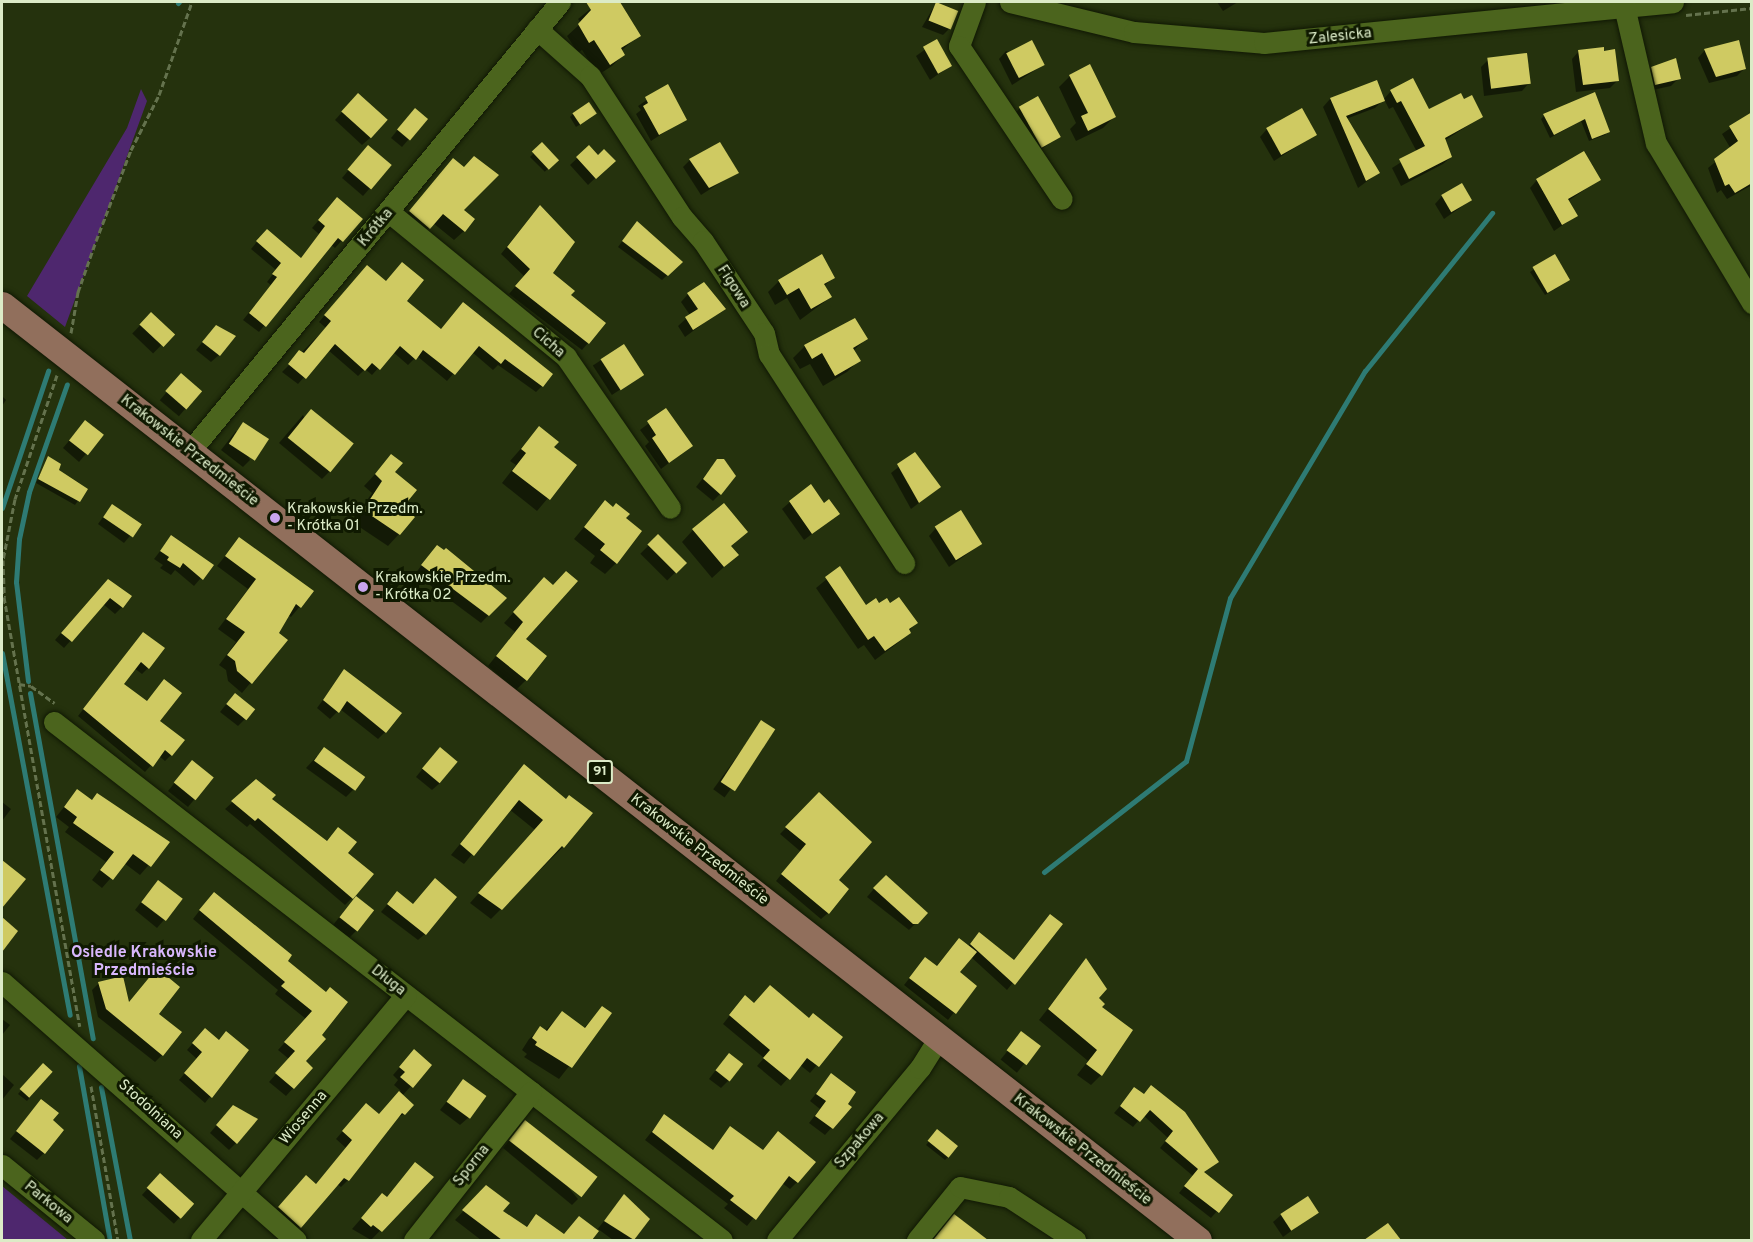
<!DOCTYPE html>
<meta charset="utf-8">
<style>
body{margin:0}
#map{position:relative;width:1753px;height:1242px;overflow:hidden;background:#25320d;font-family:Overpass,sans-serif}
div>[style]{position:absolute}
.green>*{inset:0;background:#4e276e}
.shadow>*{inset:0;background:#0007;transform-origin:0 0}
.stream>*{height:5px;margin:-2.5px;padding:0 2.5px;transform-origin:2.5px;border-radius:2.5px;background:#2e7b74}
.building>*{inset:0;background:#cfca62;transform-origin:0 0}
.path>*{height:3px;margin-top:-1.5px;transform-origin:0;background:repeating-linear-gradient(90deg,#64724d 0 6px,transparent 0 9px)}
.roads{filter:drop-shadow(0 0 2px #101804) drop-shadow(0 0 2px #101804)}
.minor>*{height:21px;margin:-10.5px;padding:0 10.5px;transform-origin:10.5px;border-radius:10.5px;background:#4b641d}
.major>*{height:27px;margin:-13.5px;padding:0 13.5px;transform-origin:13.5px;border-radius:13.5px;background:#916f5c}
.dots>*{width:16px;height:16px;translate:-50% -50%;box-sizing:border-box;border:3px solid #0f1900;border-radius:50%}
span{translate:-50% -50%;white-space:nowrap;text-align:center;line-height:1.15;-webkit-text-stroke:6px #0f1900;paint-order:stroke}
.shield-label span{padding:2px 4px;background:#0f1900;border:2px solid;border-radius:4px;-webkit-text-stroke-width:0}
.shield-label{font-size:14px;color:#dcebc7;font-weight:700}
.street-label{font-size:15px;color:#dcebc7}
.poi-label{font-size:15px;color:#dcebc7}
.left{translate:0 -50%;text-align:left}
.neighbourhood-label{font-size:16px;color:#d8b7fc;font-weight:700}
.frame{position:absolute;inset:0;border:3px solid #dcebc7;pointer-events:none}
</style>
<div id="map">
<div class="green">
<i style="clip-path:polygon(141px 89px,147px 101px,65px 327px,27px 296px,127px 128px)"></i>
<i style="clip-path:polygon(2px 1186px,68px 1240px,2px 1240px)"></i>
</div>
<div class="shadow">
<i style="clip-path:polygon(599px 2px,618px 2px,639px 35px,621px 51px,623px 55px,612px 66px,598px 75px,582px 50px,578px 53px,567px 36px,581px 23px,578px 19px)"></i>
<i style="clip-path:polygon(1217px 2px,1238px 2px,1223px 11px)"></i>
<i style="clip-path:polygon(936px 3px,951px 27px,943px 35px,922px 27px)"></i>
<i style="clip-path:polygon(937px 41px,950px 66px,930px 80px,916px 56px)"></i>
<i style="clip-path:polygon(1705px 50px,1744px 69px,1737px 76px,1709px 83px,1698px 58px)"></i>
<i style="clip-path:polygon(1006px 51px,1043px 65px,1012px 85px,999px 59px)"></i>
<i style="clip-path:polygon(1579px 51px,1603px 52px,1617px 81px,1610px 88px,1576px 92px,1572px 59px)"></i>
<i style="clip-path:polygon(1488px 60px,1529px 83px,1522px 91px,1484px 96px,1481px 67px)"></i>
<i style="clip-path:polygon(1652px 69px,1679px 78px,1671px 86px,1648px 91px,1645px 76px)"></i>
<i style="clip-path:polygon(1070px 76px,1114px 117px,1103px 128px,1076px 141px,1070px 129px,1076px 123px,1059px 87px)"></i>
<i style="clip-path:polygon(1376px 82px,1383px 100px,1391px 91px,1428px 111px,1463px 101px,1481px 117px,1444px 141px,1451px 157px,1443px 164px,1401px 186px,1392px 168px,1417px 152px,1393px 107px,1389px 109px,1384px 99px,1375px 108px,1346px 119px,1378px 173px,1358px 188px,1323px 107px,1330px 99px)"></i>
<i style="clip-path:polygon(667px 86px,685px 119px,651px 141px,636px 114px,641px 110px,638px 106px)"></i>
<i style="clip-path:polygon(1594px 94px,1608px 131px,1605px 135px,1589px 141px,1581px 121px,1550px 138px,1541px 119px,1544px 116px)"></i>
<i style="clip-path:polygon(351px 102px,370px 138px,362px 145px,335px 120px)"></i>
<i style="clip-path:polygon(1020px 108px,1059px 136px,1035px 154px,1013px 115px)"></i>
<i style="clip-path:polygon(1752px 113px,1752px 185px,1727px 199px,1721px 190px,1717px 193px,1708px 168px,1731px 149px,1722px 134px)"></i>
<i style="clip-path:polygon(573px 114px,592px 117px,576px 127px,570px 117px)"></i>
<i style="clip-path:polygon(408px 117px,426px 119px,402px 147px,391px 138px)"></i>
<i style="clip-path:polygon(1267px 129px,1315px 135px,1274px 161px,1260px 137px)"></i>
<i style="left:542px;top:145px;width:21px;height:17px;rotate:45deg"></i>
<i style="clip-path:polygon(589px 147px,598px 157px,613px 161px,588px 185px,570px 165px)"></i>
<i style="clip-path:polygon(361px 155px,390px 165px,363px 196px,342px 178px)"></i>
<i style="clip-path:polygon(690px 160px,737px 172px,701px 195px,683px 167px)"></i>
<i style="clip-path:polygon(444px 170px,462px 210px,464px 231px,454px 240px,433px 223px,420px 237px,400px 222px)"></i>
<i style="clip-path:polygon(1537px 180px,1599px 180px,1568px 201px,1576px 216px,1554px 231px,1530px 188px)"></i>
<i style="clip-path:polygon(1442px 196px,1471px 200px,1444px 219px,1435px 204px)"></i>
<i style="clip-path:polygon(331px 206px,361px 219px,335px 248px,330px 244px,259px 332px,243px 320px,271px 285px,267px 282px,276px 270px,251px 249px,260px 238px,300px 259px,319px 234px,312px 228px)"></i>
<i style="clip-path:polygon(533px 214px,551px 274px,569px 296px,588px 343px,582px 350px,509px 294px,524px 276px,501px 254px)"></i>
<i style="clip-path:polygon(632px 228px,681px 262px,662px 280px,618px 247px)"></i>
<i style="clip-path:polygon(1554px 256px,1565px 283px,1545px 295px,1530px 272px)"></i>
<i style="clip-path:polygon(360px 274px,405px 301px,440px 330px,457px 311px,542px 386px,536px 392px,498px 365px,493px 370px,472px 352px,447px 381px,417px 356px,408px 365px,393px 352px,372px 375px,365px 369px,358px 376px,328px 350px,298px 384px,282px 372px,326px 328px,319px 322px)"></i>
<i style="clip-path:polygon(833px 278px,824px 286px,831px 297px,800px 320px,787px 298px,775px 305px,768px 292px,779px 281px)"></i>
<i style="clip-path:polygon(688px 294px,724px 308px,685px 337px,678px 326px,690px 315px,681px 302px)"></i>
<i style="left:151px;top:314px;width:29px;height:27px;rotate:44deg"></i>
<i style="clip-path:polygon(855px 320px,866px 339px,853px 351px,859px 360px,847px 372px,823px 386px,810px 364px,800px 369px,793px 358px,805px 346px)"></i>
<i style="clip-path:polygon(209px 334px,219px 355px,211px 362px,196px 350px)"></i>
<i style="left:623px;top:346px;width:35px;height:36px;rotate:57deg"></i>
<i style="left:181px;top:375px;width:25px;height:33px;rotate:40deg"></i>
<i style="clip-path:polygon(2px 396px,6px 400px,2px 406px)"></i>
<i style="clip-path:polygon(666px 410px,691px 446px,661px 469px,645px 446px,649px 442px,640px 430px)"></i>
<i style="clip-path:polygon(303px 415px,329px 472px,322px 479px,279px 443px)"></i>
<i style="clip-path:polygon(539px 428px,552px 448px,575px 466px,537px 511px,502px 483px,516px 465px,510px 461px)"></i>
<i style="clip-path:polygon(78px 430px,102px 435px,79px 462px,63px 448px)"></i>
<i style="clip-path:polygon(236px 431px,250px 460px,243px 467px,221px 450px)"></i>
<i style="clip-path:polygon(915px 454px,940px 487px,911px 509px,891px 473px)"></i>
<i style="clip-path:polygon(392px 456px,401px 507px,399px 534px,388px 546px,352px 522px,372px 493px,364px 486px)"></i>
<i style="clip-path:polygon(48px 458px,57px 470px,86px 489px,75px 505px,36px 483px)"></i>
<i style="clip-path:polygon(710px 469px,720px 494px,713px 501px,696px 487px)"></i>
<i style="clip-path:polygon(605px 502px,624px 519px,616px 563px,605px 574px,590px 563px,595px 556px,574px 539px)"></i>
<i style="clip-path:polygon(790px 502px,824px 505px,838px 514px,804px 540px,782px 509px)"></i>
<i style="clip-path:polygon(106px 513px,140px 524px,124px 543px,98px 524px)"></i>
<i style="clip-path:polygon(936px 528px,981px 544px,949px 567px,929px 536px)"></i>
<i style="clip-path:polygon(693px 530px,735px 543px,730px 547px,737px 555px,712px 578px,682px 542px)"></i>
<i style="left:658px;top:536px;width:38px;height:25px;rotate:45deg"></i>
<i style="clip-path:polygon(171px 537px,212px 565px,194px 586px,175px 570px,171px 575px,160px 568px,163px 565px,154px 559px)"></i>
<i style="clip-path:polygon(239px 539px,312px 592px,291px 617px,288px 615px,277px 633px,286px 640px,242px 693px,228px 681px,226px 670px,219px 665px,236px 642px,218px 629px,248px 589px,217px 566px)"></i>
<i style="clip-path:polygon(430px 554px,505px 598px,481px 623px,415px 574px)"></i>
<i style="clip-path:polygon(840px 568px,866px 607px,890px 605px,916px 623px,899px 642px,875px 660px,864px 645px,858px 649px,816px 588px)"></i>
<i style="clip-path:polygon(101px 587px,122px 607px,115px 614px,103px 604px,64px 648px,55px 640px)"></i>
<i style="clip-path:polygon(535px 589px,524px 640px,526px 680px,516px 690px,488px 666px,515px 632px,504px 623px)"></i>
<i style="clip-path:polygon(137px 640px,148px 668px,142px 674px,134px 668px,122px 684px,158px 721px,171px 755px,165px 761px,159px 756px,145px 772px,78px 716px)"></i>
<i style="clip-path:polygon(344px 671px,385px 732px,378px 739px,340px 709px,330px 719px,317px 708px)"></i>
<i style="clip-path:polygon(228px 702px,245px 719px,238px 726px,220px 712px)"></i>
<i style="left:762px;top:722px;width:14px;height:83px;rotate:36deg"></i>
<i style="clip-path:polygon(317px 756px,353px 790px,346px 797px,306px 768px)"></i>
<i style="clip-path:polygon(432px 757px,440px 783px,432px 790px,416px 777px)"></i>
<i style="clip-path:polygon(524px 766px,563px 847px,491px 919px,470px 903px,535px 830px,509px 809px,464px 864px,451px 855px)"></i>
<i style="clip-path:polygon(185px 770px,212px 778px,188px 807px,168px 791px)"></i>
<i style="clip-path:polygon(256px 781px,270px 799px,326px 842px,331px 836px,346px 853px,352px 898px,345px 905px,250px 824px,247px 827px,225px 809px)"></i>
<i style="clip-path:polygon(77px 791px,91px 801px,97px 795px,168px 843px,140px 875px,124px 863px,102px 888px,92px 880px,106px 862px,65px 832px,69px 827px,56px 817px)"></i>
<i style="clip-path:polygon(819px 794px,837px 880px,828px 913px,821px 919px,776px 881px,800px 851px,780px 834px)"></i>
<i style="clip-path:polygon(2px 802px,11px 809px,2px 821px)"></i>
<i style="clip-path:polygon(878px 884px,917px 922px,909px 930px,867px 897px)"></i>
<i style="clip-path:polygon(151px 889px,181px 900px,157px 928px,135px 910px)"></i>
<i style="clip-path:polygon(391px 900px,425px 934px,418px 940px,381px 912px)"></i>
<i style="clip-path:polygon(207px 901px,325px 994px,319px 1035px,304px 1061px,311px 1068px,286px 1096px,269px 1082px,289px 1059px,278px 1050px,306px 1019px,275px 994px,278px 990px,193px 919px)"></i>
<i style="clip-path:polygon(349px 905px,356px 931px,349px 938px,333px 925px)"></i>
<i style="clip-path:polygon(1050px 916px,1060px 924px,1007px 990px,971px 957px,958px 973px,975px 986px,948px 1020px,904px 985px,919px 966px,936px 967px,953px 946px,968px 947px,973px 940px,1013px 961px)"></i>
<i style="clip-path:polygon(1086px 960px,1100px 1008px,1101px 1075px,1091px 1085px,1077px 1075px,1088px 1061px,1039px 1020px)"></i>
<i style="clip-path:polygon(99px 983px,128px 1004px,157px 1014px,162px 1055px,155px 1062px,98px 1017px,92px 990px)"></i>
<i style="clip-path:polygon(754px 1004px,809px 1019px,841px 1037px,810px 1073px,800px 1065px,781px 1086px,757px 1066px,764px 1058px,723px 1024px,738px 1005px)"></i>
<i style="clip-path:polygon(602px 1008px,610px 1014px,559px 1079px,524px 1057px,527px 1054px,522px 1050px,529px 1039px,541px 1028px,545px 1031px,562px 1013px,583px 1029px)"></i>
<i style="clip-path:polygon(2px 1019px,10px 1025px,2px 1035px)"></i>
<i style="left:1022px;top:1033px;width:21px;height:34px;rotate:39deg"></i>
<i style="clip-path:polygon(199px 1036px,247px 1050px,205px 1103px,179px 1080px,197px 1059px,187px 1050px)"></i>
<i style="clip-path:polygon(407px 1059px,430px 1065px,402px 1096px,404px 1114px,395px 1119px,348px 1180px,341px 1187px,337px 1184px,293px 1234px,272px 1215px,299px 1184px,315px 1185px,346px 1148px,336px 1139px,359px 1112px,378px 1116px,401px 1091px,394px 1085px,398px 1080px,393px 1075px)"></i>
<i style="clip-path:polygon(722px 1062px,728px 1081px,721px 1088px,709px 1079px)"></i>
<i style="clip-path:polygon(40px 1068px,51px 1072px,27px 1101px,18px 1094px)"></i>
<i style="clip-path:polygon(2px 1074px,14px 1085px,2px 1100px)"></i>
<i style="clip-path:polygon(831px 1075px,850px 1107px,825px 1135px,809px 1123px,820px 1109px,810px 1101px)"></i>
<i style="clip-path:polygon(463px 1081px,468px 1118px,460px 1125px,440px 1110px)"></i>
<i style="clip-path:polygon(1135px 1089px,1217px 1162px,1203px 1173px,1231px 1195px,1211px 1218px,1179px 1193px,1193px 1176px,1160px 1148px,1168px 1138px,1143px 1115px,1133px 1127px,1114px 1113px)"></i>
<i style="clip-path:polygon(41px 1101px,44px 1153px,37px 1160px,10px 1139px)"></i>
<i style="clip-path:polygon(226px 1114px,236px 1143px,229px 1150px,210px 1133px)"></i>
<i style="clip-path:polygon(664px 1116px,712px 1151px,730px 1128px,762px 1151px,771px 1140px,797px 1182px,790px 1189px,782px 1183px,747px 1226px,724px 1208px,728px 1204px,645px 1140px)"></i>
<i style="clip-path:polygon(519px 1128px,578px 1199px,572px 1205px,503px 1148px)"></i>
<i style="clip-path:polygon(934px 1135px,948px 1157px,945px 1160px,926px 1145px)"></i>
<i style="clip-path:polygon(415px 1164px,432px 1177px,371px 1240px,352px 1229px,373px 1205px,386px 1198px)"></i>
<i style="left:160px;top:1175px;width:43px;height:27px;rotate:42deg"></i>
<i style="clip-path:polygon(486px 1187px,501px 1211px,525px 1228px,536px 1216px,563px 1235px,579px 1218px,596px 1231px,624px 1196px,648px 1219px,633px 1240px,613px 1240px,598px 1229px,590px 1240px,481px 1240px,455px 1220px)"></i>
<i style="clip-path:polygon(1317px 1212px,1283px 1237px,1273px 1222px,1281px 1215px)"></i>
<i style="clip-path:polygon(954px 1216px,985px 1240px,931px 1240px)"></i>
</div>
<div class="stream">
<i style="left:178px;top:3px;width:1px;rotate:-45deg"></i>
<i style="left:2px;top:508px;width:145px;rotate:-71.4deg"></i>
<i style="left:2px;top:653px;width:368px;rotate:79.4deg"></i>
<i style="left:28px;top:681px;width:100px;rotate:-96.9deg"></i>
<i style="left:16px;top:582px;width:43px;rotate:-86deg"></i>
<i style="left:19px;top:539px;width:48px;rotate:-78deg"></i>
<i style="left:29px;top:492px;width:114px;rotate:-70.6deg"></i>
<i style="left:30px;top:693px;width:351px;rotate:79.7deg"></i>
<i style="left:1044px;top:872px;width:180px;rotate:-38deg"></i>
<i style="left:1186px;top:761px;width:169px;rotate:-74.9deg"></i>
<i style="left:1230px;top:598px;width:264px;rotate:-59.3deg"></i>
<i style="left:1365px;top:371px;width:203px;rotate:-51.2deg"></i>
<i style="left:79px;top:1066px;width:174px;rotate:80deg"></i>
<i style="left:101px;top:1087px;width:156px;rotate:79.3deg"></i>
</div>
<div class="building">
<i style="clip-path:polygon(586px 2px,620px 2px,641px 36px,621px 48px,625px 55px,610px 65px,594px 40px,589px 43px,578px 24px,591px 10px)"></i>
<i style="left:936px;top:2px;width:24px;height:20px;rotate:22deg"></i>
<i style="left:937px;top:39px;width:31px;height:16px;rotate:61deg"></i>
<i style="left:1032px;top:40px;width:28px;height:29px;rotate:63deg"></i>
<i style="clip-path:polygon(1739px 40px,1746px 69px,1716px 77px,1704px 49px)"></i>
<i style="clip-path:polygon(1604px 47px,1604px 51px,1615px 49px,1619px 81px,1583px 85px,1578px 50px)"></i>
<i style="left:1527px;top:53px;width:31px;height:40px;rotate:83deg"></i>
<i style="clip-path:polygon(1676px 58px,1681px 79px,1655px 85px,1651px 67px)"></i>
<i style="clip-path:polygon(1090px 64px,1116px 117px,1088px 131px,1081px 116px,1088px 113px,1069px 75px)"></i>
<i style="clip-path:polygon(1413px 78px,1429px 109px,1461px 93px,1464px 99px,1472px 95px,1483px 117px,1445px 138px,1452px 157px,1409px 179px,1399px 159px,1425px 146px,1401px 101px,1397px 103px,1390px 90px)"></i>
<i style="clip-path:polygon(1377px 80px,1385px 101px,1346px 116px,1380px 173px,1366px 181px,1330px 98px)"></i>
<i style="clip-path:polygon(668px 84px,687px 120px,659px 135px,643px 106px,648px 103px,645px 97px)"></i>
<i style="clip-path:polygon(1595px 92px,1610px 132px,1592px 139px,1585px 119px,1554px 135px,1543px 114px)"></i>
<i style="left:358px;top:93px;width:40px;height:25px;rotate:42deg"></i>
<i style="left:1038px;top:96px;width:47px;height:22px;rotate:61deg"></i>
<i style="left:589px;top:102px;width:14px;height:20px;rotate:56deg"></i>
<i style="left:415px;top:108px;width:17px;height:28px;rotate:40deg"></i>
<i style="left:1302px;top:108px;width:31px;height:41px;rotate:61deg"></i>
<i style="clip-path:polygon(1752px 112px,1752px 183px,1735px 193px,1729px 184px,1725px 186px,1714px 159px,1738px 141px,1729px 126px)"></i>
<i style="left:542px;top:142px;width:25px;height:14px;rotate:47deg"></i>
<i style="clip-path:polygon(720px 142px,739px 173px,709px 188px,689px 159px)"></i>
<i style="left:368px;top:145px;width:31px;height:32px;rotate:40deg"></i>
<i style="clip-path:polygon(589px 145px,598px 155px,604px 149px,616px 161px,596px 179px,576px 157px)"></i>
<i style="clip-path:polygon(1584px 151px,1601px 180px,1568px 199px,1578px 216px,1562px 225px,1536px 179px)"></i>
<i style="clip-path:polygon(474px 156px,499px 175px,464px 210px,475px 219px,465px 232px,443px 214px,430px 229px,409px 211px,453px 158px,464px 167px)"></i>
<i style="left:1462px;top:183px;width:20px;height:24px;rotate:60deg"></i>
<i style="clip-path:polygon(337px 197px,363px 219px,343px 242px,338px 238px,266px 327px,249px 313px,277px 277px,272px 274px,281px 263px,256px 241px,267px 229px,301px 258px,325px 226px,318px 220px)"></i>
<i style="clip-path:polygon(540px 205px,575px 242px,553px 273px,575px 291px,571px 295px,606px 323px,589px 344px,515px 286px,530px 269px,507px 247px)"></i>
<i style="clip-path:polygon(637px 221px,683px 262px,668px 276px,622px 241px)"></i>
<i style="clip-path:polygon(822px 254px,835px 278px,824px 284px,832px 297px,811px 309px,799px 288px,787px 295px,778px 280px)"></i>
<i style="left:1555px;top:254px;width:30px;height:26px;rotate:60deg"></i>
<i style="clip-path:polygon(402px 262px,424px 280px,407px 301px,441px 329px,463px 302px,553px 374px,543px 387px,505px 359px,501px 364px,479px 346px,455px 375px,423px 350px,416px 360px,400px 346px,380px 370px,372px 363px,365px 371px,335px 344px,306px 379px,288px 364px,299px 350px,304px 353px,331px 321px,324px 315px,367px 265px,386px 281px)"></i>
<i style="clip-path:polygon(704px 282px,726px 309px,693px 330px,685px 317px,698px 309px,687px 293px)"></i>
<i style="left:151px;top:312px;width:33px;height:17px;rotate:43deg"></i>
<i style="clip-path:polygon(855px 318px,868px 339px,853px 348px,861px 361px,835px 376px,822px 353px,812px 359px,804px 345px)"></i>
<i style="clip-path:polygon(216px 325px,236px 336px,220px 356px,202px 342px)"></i>
<i style="left:624px;top:344px;width:37px;height:28px;rotate:57deg"></i>
<i style="left:181px;top:373px;width:28px;height:24px;rotate:41deg"></i>
<i style="clip-path:polygon(666px 408px,693px 446px,669px 463px,652px 438px,656px 435px,647px 421px)"></i>
<i style="left:311px;top:409px;width:55px;height:37px;rotate:39deg"></i>
<i style="left:85px;top:420px;width:24px;height:26px;rotate:38deg"></i>
<i style="left:243px;top:422px;width:31px;height:26px;rotate:33deg"></i>
<i style="clip-path:polygon(539px 426px,559px 442px,554px 447px,577px 465px,550px 500px,512px 471px,526px 453px,521px 449px)"></i>
<i style="clip-path:polygon(915px 452px,941px 487px,919px 503px,897px 464px)"></i>
<i style="clip-path:polygon(391px 454px,403px 463px,395px 472px,417px 490px,403px 507px,415px 517px,400px 535px,363px 510px,382px 481px,375px 474px)"></i>
<i style="clip-path:polygon(48px 456px,61px 464px,59px 470px,88px 489px,80px 502px,38px 479px)"></i>
<i style="clip-path:polygon(717px 459px,724px 459px,736px 476px,721px 495px,703px 479px)"></i>
<i style="clip-path:polygon(811px 484px,824px 503px,829px 499px,840px 514px,812px 534px,789px 501px)"></i>
<i style="clip-path:polygon(605px 500px,613px 507px,616px 503px,630px 514px,626px 518px,642px 531px,617px 564px,600px 550px,605px 544px,584px 527px)"></i>
<i style="clip-path:polygon(724px 503px,748px 532px,731px 546px,739px 555px,724px 567px,692px 529px)"></i>
<i style="left:112px;top:504px;width:36px;height:16px;rotate:34deg"></i>
<i style="left:961px;top:510px;width:40px;height:31px;rotate:58deg"></i>
<i style="left:658px;top:534px;width:41px;height:15px;rotate:45deg"></i>
<i style="clip-path:polygon(171px 535px,214px 565px,203px 580px,183px 563px,180px 568px,167px 560px,169px 557px,160px 551px)"></i>
<i style="clip-path:polygon(239px 537px,314px 591px,301px 608px,296px 604px,279px 633px,288px 640px,252px 684px,237px 671px,235px 661px,227px 655px,245px 632px,226px 619px,256px 579px,225px 556px)"></i>
<i style="clip-path:polygon(437px 545px,444px 550px,446px 548px,507px 598px,489px 616px,421px 565px)"></i>
<i style="clip-path:polygon(840px 566px,866px 605px,876px 598px,879px 603px,887px 598px,890px 603px,899px 597px,918px 623px,909px 629px,911px 633px,885px 651px,874px 636px,868px 640px,825px 577px)"></i>
<i style="clip-path:polygon(566px 571px,578px 581px,526px 639px,547px 656px,527px 681px,496px 656px,523px 622px,513px 612px,544px 577px,553px 585px)"></i>
<i style="clip-path:polygon(108px 579px,132px 596px,123px 608px,110px 598px,72px 642px,61px 633px)"></i>
<i style="clip-path:polygon(143px 632px,165px 648px,149px 669px,141px 662px,124px 684px,147px 701px,164px 679px,182px 693px,160px 721px,185px 740px,172px 756px,165px 750px,153px 767px,83px 709px)"></i>
<i style="clip-path:polygon(344px 669px,402px 713px,386px 733px,347px 701px,339px 713px,323px 700px)"></i>
<i style="left:235px;top:693px;width:26px;height:14px;rotate:39deg"></i>
<i style="left:761px;top:720px;width:17px;height:74px;rotate:33deg"></i>
<i style="left:324px;top:747px;width:51px;height:17px;rotate:36deg"></i>
<i style="left:440px;top:747px;width:23px;height:28px;rotate:40deg"></i>
<i style="left:192px;top:760px;width:28px;height:29px;rotate:39deg"></i>
<i style="clip-path:polygon(524px 764px,566px 799px,569px 795px,593px 813px,564px 848px,562px 846px,502px 910px,478px 893px,543px 820px,519px 800px,474px 856px,460px 844px)"></i>
<i style="clip-path:polygon(256px 779px,276px 795px,272px 799px,327px 841px,338px 827px,357px 842px,348px 853px,374px 874px,353px 899px,258px 818px,255px 821px,231px 801px)"></i>
<i style="clip-path:polygon(77px 789px,92px 800px,97px 793px,170px 842px,151px 867px,133px 854px,113px 880px,100px 870px,114px 852px,73px 823px,77px 817px,64px 807px)"></i>
<i style="clip-path:polygon(819px 792px,872px 842px,839px 880px,849px 889px,829px 914px,781px 874px,806px 844px,785px 827px)"></i>
<i style="clip-path:polygon(2px 860px,26px 879px,2px 908px)"></i>
<i style="clip-path:polygon(886px 875px,928px 913px,918px 924px,913px 924px,873px 888px)"></i>
<i style="clip-path:polygon(435px 878px,457px 897px,426px 935px,387px 904px,397px 891px,413px 904px)"></i>
<i style="left:158px;top:880px;width:31px;height:28px;rotate:37deg"></i>
<i style="clip-path:polygon(214px 892px,292px 955px,288px 961px,326px 992px,330px 987px,348px 1002px,322px 1035px,326px 1039px,306px 1061px,313px 1068px,294px 1089px,275px 1073px,295px 1051px,284px 1042px,312px 1011px,281px 986px,285px 982px,199px 910px)"></i>
<i style="left:356px;top:896px;width:23px;height:27px;rotate:38deg"></i>
<i style="clip-path:polygon(1050px 914px,1063px 924px,1015px 985px,970px 944px,979px 932px,1014px 960px)"></i>
<i style="clip-path:polygon(2px 917px,18px 931px,2px 952px)"></i>
<i style="clip-path:polygon(959px 938px,977px 952px,960px 972px,977px 986px,956px 1014px,909px 978px,925px 957px,937px 966px)"></i>
<i style="clip-path:polygon(1086px 958px,1107px 989px,1099px 998px,1105px 1004px,1102px 1007px,1133px 1030px,1102px 1076px,1086px 1064px,1097px 1050px,1048px 1009px)"></i>
<i style="clip-path:polygon(157px 968px,180px 987px,159px 1014px,182px 1032px,163px 1056px,106px 1009px,98px 982px,123px 976px,129px 1002px)"></i>
<i style="clip-path:polygon(770px 985px,809px 1018px,813px 1013px,843px 1037px,819px 1067px,807px 1058px,790px 1080px,763px 1058px,770px 1050px,729px 1015px,745px 995px,754px 1003px)"></i>
<i style="clip-path:polygon(602px 1006px,612px 1013px,572px 1068px,535px 1045px,537px 1042px,532px 1038px,540px 1026px,547px 1031px,562px 1011px,585px 1028px)"></i>
<i style="clip-path:polygon(205px 1028px,219px 1040px,226px 1031px,249px 1050px,212px 1098px,184px 1073px,202px 1052px,192px 1043px)"></i>
<i style="left:1021px;top:1031px;width:25px;height:24px;rotate:37deg"></i>
<i style="clip-path:polygon(414px 1049px,432px 1065px,413px 1088px,400px 1077px,405px 1072px,399px 1067px)"></i>
<i style="left:729px;top:1053px;width:18px;height:22px;rotate:38deg"></i>
<i style="left:43px;top:1063px;width:13px;height:35px;rotate:42deg"></i>
<i style="clip-path:polygon(831px 1073px,856px 1092px,848px 1104px,852px 1107px,833px 1129px,815px 1116px,826px 1101px,816px 1094px)"></i>
<i style="left:463px;top:1079px;width:29px;height:28px;rotate:36deg"></i>
<i style="clip-path:polygon(1151px 1085px,1185px 1112px,1219px 1162px,1204px 1172px,1233px 1195px,1219px 1213px,1184px 1186px,1198px 1169px,1165px 1141px,1173px 1131px,1150px 1110px,1140px 1122px,1120px 1106px,1134px 1087px,1144px 1094px)"></i>
<i style="clip-path:polygon(399px 1091px,414px 1105px,405px 1115px,402px 1113px,349px 1181px,344px 1178px,301px 1228px,278px 1207px,306px 1175px,316px 1184px,352px 1140px,342px 1131px,366px 1103px,379px 1114px)"></i>
<i style="clip-path:polygon(41px 1099px,59px 1113px,53px 1120px,64px 1130px,45px 1154px,16px 1131px)"></i>
<i style="clip-path:polygon(233px 1105px,258px 1119px,237px 1144px,216px 1125px)"></i>
<i style="clip-path:polygon(664px 1114px,713px 1150px,730px 1126px,763px 1150px,778px 1131px,816px 1162px,798px 1183px,789px 1176px,756px 1220px,730px 1200px,734px 1196px,652px 1132px)"></i>
<i style="left:525px;top:1120px;width:92px;height:26px;rotate:38deg"></i>
<i style="left:937px;top:1129px;width:27px;height:15px;rotate:39deg"></i>
<i style="clip-path:polygon(415px 1162px,434px 1177px,382px 1232px,373px 1225px,371px 1227px,361px 1218px,382px 1193px,387px 1197px)"></i>
<i style="left:160px;top:1173px;width:46px;height:20px;rotate:42deg"></i>
<i style="clip-path:polygon(486px 1185px,510px 1203px,503px 1211px,527px 1227px,536px 1214px,564px 1234px,579px 1216px,599px 1231px,592px 1240px,502px 1240px,462px 1210px)"></i>
<i style="clip-path:polygon(624px 1194px,650px 1219px,634px 1240px,604px 1221px)"></i>
<i style="left:1308px;top:1196px;width:20px;height:33px;rotate:57deg"></i>
<i style="clip-path:polygon(954px 1214px,988px 1240px,933px 1240px)"></i>
<i style="clip-path:polygon(1388px 1223px,1401px 1240px,1364px 1240px)"></i>
</div>
<div class="path">
<i style="left:1686px;top:15px;width:66px;rotate:-6.1deg"></i>
<i style="left:71px;top:333px;width:42px;rotate:-80.3deg"></i>
<i style="left:78px;top:292px;width:54px;rotate:-70.6deg"></i>
<i style="left:96px;top:241px;width:97px;rotate:-69deg"></i>
<i style="left:131px;top:150px;width:62px;rotate:-63deg"></i>
<i style="left:159px;top:95px;width:99px;rotate:-70.5deg"></i>
<i style="left:57px;top:375px;width:131px;rotate:108.7deg"></i>
<i style="left:15px;top:499px;width:62px;rotate:101.1deg"></i>
<i style="left:3px;top:560px;width:37px;rotate:88deg"></i>
<i style="left:4px;top:597px;width:436px;rotate:80deg"></i>
<i style="left:19px;top:684px;width:12px;rotate:9deg"></i>
<i style="left:31px;top:686px;width:29px;rotate:36deg"></i>
<i style="left:91px;top:1086px;width:156px;rotate:80.1deg"></i>
</div>
<div class="roads">
<div class="minor">
<i style="left:975px;top:2px;width:47px;rotate:110deg"></i>
<i style="left:959px;top:46px;width:184px;rotate:56.1deg"></i>
<i style="left:1010px;top:2px;width:128px;rotate:13.6deg"></i>
<i style="left:1134px;top:32px;width:130px;rotate:4.8deg"></i>
<i style="left:1264px;top:43px;width:411px;rotate:-5.7deg"></i>
<i style="left:1624px;top:6px;width:141px;rotate:76.9deg"></i>
<i style="left:1656px;top:143px;width:187px;rotate:59deg"></i>
<i style="left:537px;top:29px;width:71px;rotate:41.6deg"></i>
<i style="left:590px;top:76px;width:168px;rotate:56.9deg"></i>
<i style="left:682px;top:217px;width:32px;rotate:49deg"></i>
<i style="left:703px;top:241px;width:110px;rotate:56.5deg"></i>
<i style="left:764px;top:333px;width:22px;rotate:77deg"></i>
<i style="left:769px;top:354px;width:249px;rotate:57.1deg"></i>
<i style="left:389px;top:212px;width:229px;rotate:39.3deg"></i>
<i style="left:566px;top:357px;width:183px;rotate:55.4deg"></i>
<i style="left:190px;top:451px;width:582px;rotate:-50.51deg"></i>
<i style="left:54px;top:722px;width:845px;rotate:37.79deg"></i>
<i style="left:2px;top:982px;width:391px;rotate:41.3deg"></i>
<i style="left:2px;top:1165px;width:119px;rotate:39.2deg"></i>
<i style="left:201px;top:1240px;width:319px;rotate:-50.1deg"></i>
<i style="left:414px;top:1240px;width:189px;rotate:-51.7deg"></i>
<i style="left:777px;top:1240px;width:224px;rotate:-50.3deg"></i>
<i style="left:920px;top:1068px;width:36px;rotate:-58deg"></i>
<i style="left:917px;top:1240px;width:68px;rotate:-50.9deg"></i>
<i style="left:960px;top:1187px;width:50px;rotate:11.5deg"></i>
<i style="left:1009px;top:1197px;width:79px;rotate:33.1deg"></i>
</div>
<div class="major">
<i style="left:2px;top:305px;width:1518px;rotate:38.02deg"></i>
</div>
</div>
<div class="dots">
<i style="left:275px;top:518px;background:#c9a5ee"></i>
<i style="left:363px;top:587px;background:#c9a5ee"></i>
</div>
<div class="shield-label">
<span style="left:600px;top:772px">91</span>
</div>
<div class="street-label">
<span style="left:1340px;top:37px;rotate:-6deg">Zalesicka</span>
<span style="left:376px;top:228px;rotate:-50deg">Krótka</span>
<span style="left:733px;top:287px;rotate:57deg">Figowa</span>
<span style="left:548px;top:343px;rotate:41deg">Cicha</span>
<span style="left:189px;top:451px;rotate:38deg">Krakowskie Przedmieście</span>
<span style="left:699px;top:850px;rotate:38deg">Krakowskie Przedmieście</span>
<span style="left:388px;top:981px;rotate:38deg">Długa</span>
<span style="left:150px;top:1110px;rotate:42deg">Stodolniana</span>
<span style="left:304px;top:1118px;rotate:-50deg">Wiosenna</span>
<span style="left:860px;top:1141px;rotate:-50deg">Szpakowa</span>
<span style="left:1082px;top:1150px;rotate:38deg">Krakowskie Przedmieście</span>
<span style="left:472px;top:1166px;rotate:-52deg">Sporna</span>
<span style="left:48px;top:1203px;rotate:39deg">Parkowa</span>
</div>
<div class="poi-label">
<span class="left" style="left:287px;top:518px">Krakowskie Przedm.<br>- Krótka 01</span>
<span class="left" style="left:375px;top:587px">Krakowskie Przedm.<br>- Krótka 02</span>
</div>
<div class="neighbourhood-label">
<span style="left:144px;top:962px">Osiedle Krakowskie<br>Przedmieście</span>
</div>
<div class="frame"></div>
</div>
